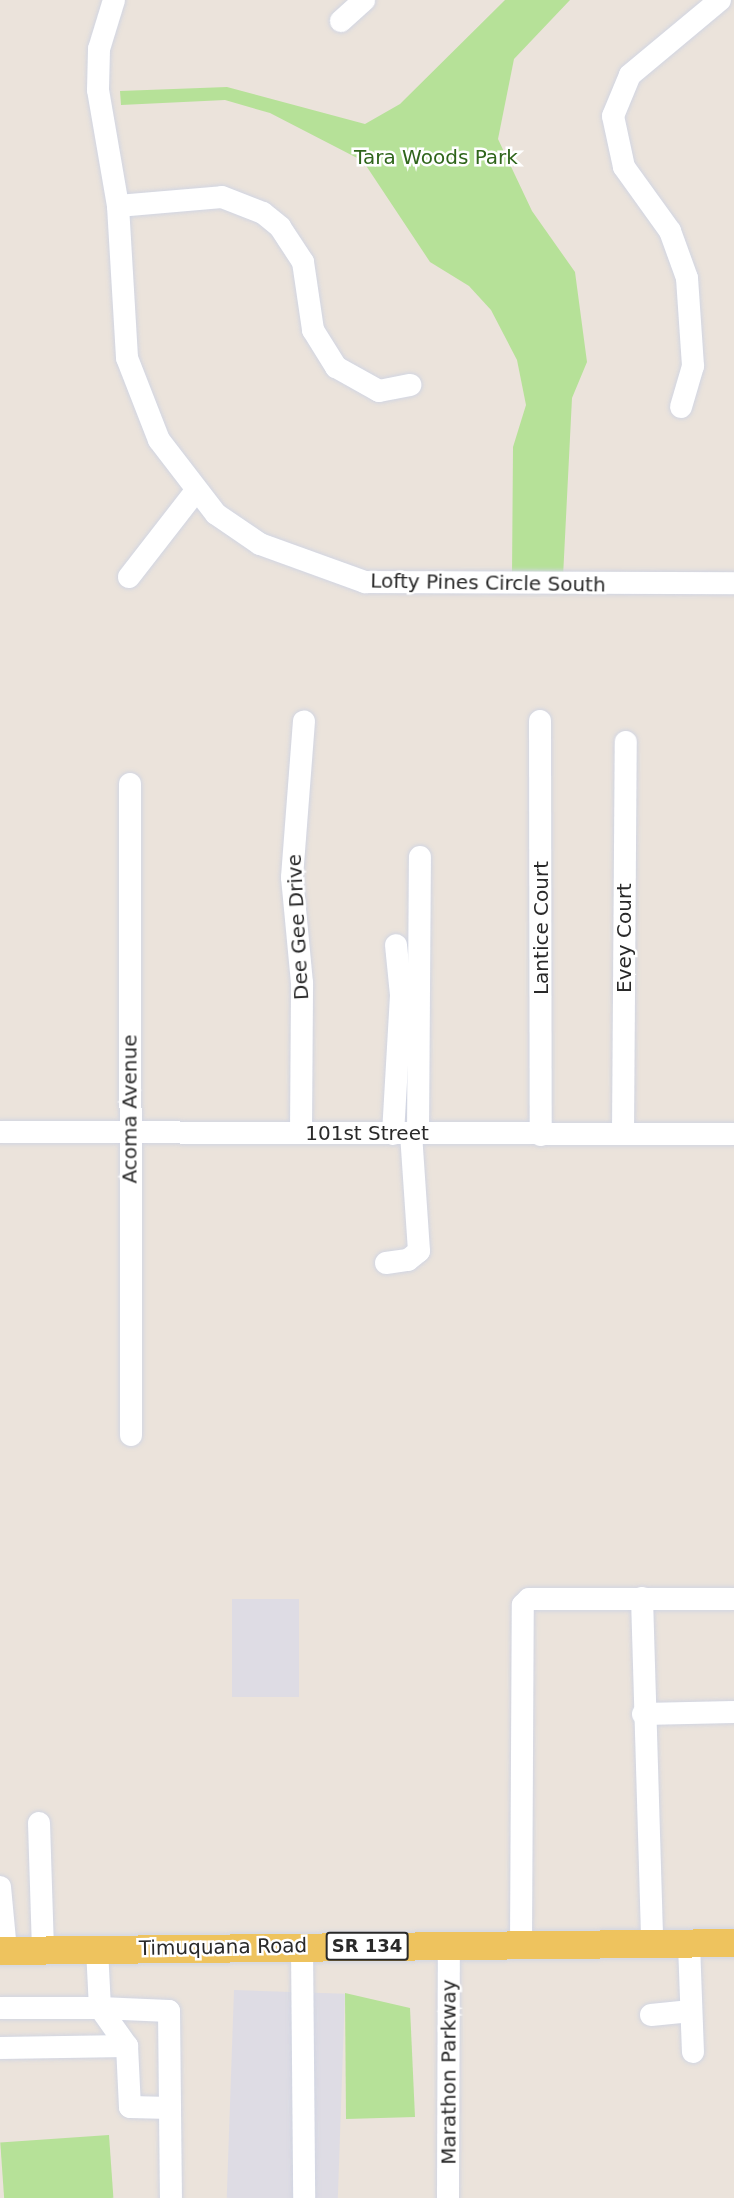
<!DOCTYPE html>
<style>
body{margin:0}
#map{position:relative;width:734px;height:2198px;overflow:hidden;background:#ebe3db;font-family:"DejaVu Sans",sans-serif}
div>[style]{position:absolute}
.industrial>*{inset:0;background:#dedce4;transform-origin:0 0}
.green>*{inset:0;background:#b6e198;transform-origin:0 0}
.roads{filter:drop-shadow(0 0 2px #d1d5e2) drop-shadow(0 0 2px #d1d5e2)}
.minor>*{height:22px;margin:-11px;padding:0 11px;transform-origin:11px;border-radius:11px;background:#fff}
.major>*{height:28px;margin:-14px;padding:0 14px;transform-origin:14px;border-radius:14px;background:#eec35e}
span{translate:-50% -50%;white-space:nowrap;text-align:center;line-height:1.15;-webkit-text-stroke:5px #fff;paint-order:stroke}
.shield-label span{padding:2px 4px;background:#fff;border:2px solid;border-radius:4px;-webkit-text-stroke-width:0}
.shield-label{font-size:18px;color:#292929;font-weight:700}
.park-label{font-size:20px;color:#2f651b}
.street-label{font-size:20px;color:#292929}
</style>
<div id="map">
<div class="industrial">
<i style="left:232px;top:1599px;width:67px;height:98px"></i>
<i style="left:234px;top:1990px;width:111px;height:208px;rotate:2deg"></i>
</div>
<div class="green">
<i style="clip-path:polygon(505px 0,570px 0,514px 59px,498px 139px,532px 211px,575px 272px,587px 362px,572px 398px,563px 577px,512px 576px,513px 447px,526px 405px,517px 360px,491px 310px,469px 286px,430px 262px,363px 161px,270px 113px,225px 100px,121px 105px,120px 91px,227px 87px,365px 124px,400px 104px)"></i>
<i style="clip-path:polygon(345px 1993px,410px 2008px,415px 2117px,346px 2119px)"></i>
<i style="left:109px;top:2135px;width:63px;height:109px;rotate:86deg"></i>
</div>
<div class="roads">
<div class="minor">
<i style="left:114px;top:0;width:51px;rotate:107deg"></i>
<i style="left:99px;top:49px;width:41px;rotate:91.4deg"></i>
<i style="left:98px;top:90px;width:118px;rotate:80.2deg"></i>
<i style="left:118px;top:206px;width:152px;rotate:86.6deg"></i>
<i style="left:127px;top:358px;width:88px;rotate:68.7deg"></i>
<i style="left:159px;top:440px;width:93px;rotate:52.4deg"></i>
<i style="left:216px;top:514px;width:53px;rotate:34.3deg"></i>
<i style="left:260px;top:544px;width:112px;rotate:19.9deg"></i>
<i style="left:365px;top:582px;width:369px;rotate:0.2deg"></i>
<i style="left:341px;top:21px;width:31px;rotate:-42deg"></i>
<i style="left:118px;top:206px;width:104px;rotate:-4.9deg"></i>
<i style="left:222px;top:197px;width:44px;rotate:21.3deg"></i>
<i style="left:263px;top:213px;width:22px;rotate:39deg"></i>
<i style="left:280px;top:227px;width:42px;rotate:56.7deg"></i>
<i style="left:303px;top:262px;width:69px;rotate:81.6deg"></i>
<i style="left:313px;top:330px;width:44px;rotate:58.1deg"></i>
<i style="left:336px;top:367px;width:49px;rotate:29.2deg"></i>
<i style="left:379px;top:391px;width:32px;rotate:-11deg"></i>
<i style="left:681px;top:407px;width:43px;rotate:-73.7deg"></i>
<i style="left:693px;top:366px;width:88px;rotate:-93.9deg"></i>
<i style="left:687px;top:278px;width:50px;rotate:-109.9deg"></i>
<i style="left:670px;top:231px;width:79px;rotate:-125.7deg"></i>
<i style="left:624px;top:167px;width:52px;rotate:-102.2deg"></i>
<i style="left:613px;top:116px;width:44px;rotate:-67.5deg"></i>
<i style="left:630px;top:75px;width:117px;rotate:-39.8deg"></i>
<i style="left:129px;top:577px;width:108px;rotate:-52.2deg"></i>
<i style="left:540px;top:721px;width:414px;rotate:89.9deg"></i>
<i style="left:130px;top:784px;width:651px;rotate:89.91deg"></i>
<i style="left:0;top:1132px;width:734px;rotate:0.16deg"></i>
<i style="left:301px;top:1133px;width:150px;rotate:-89.6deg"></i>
<i style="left:302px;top:983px;width:106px;rotate:-95.4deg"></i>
<i style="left:292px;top:877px;width:156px;rotate:-85.6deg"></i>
<i style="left:393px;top:1134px;width:139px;rotate:-86.7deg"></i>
<i style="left:401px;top:995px;width:50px;rotate:-95.7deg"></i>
<i style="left:418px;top:1134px;width:277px;rotate:-89.6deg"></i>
<i style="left:623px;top:1134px;width:392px;rotate:-89.6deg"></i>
<i style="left:386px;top:1263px;width:22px;rotate:-8deg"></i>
<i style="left:408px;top:1260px;width:14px;rotate:-39deg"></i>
<i style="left:419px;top:1251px;width:117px;rotate:-93.9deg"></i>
<i style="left:642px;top:1598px;width:346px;rotate:88.3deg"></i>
<i style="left:643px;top:1714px;width:91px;rotate:-1.3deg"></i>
<i style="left:39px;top:1823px;width:127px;rotate:88.2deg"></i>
<i style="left:0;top:1887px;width:64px;rotate:84.6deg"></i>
<i style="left:689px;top:1944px;width:108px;rotate:87.9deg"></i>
<i style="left:521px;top:1945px;width:340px;rotate:-89.7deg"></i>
<i style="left:523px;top:1605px;width:8px;rotate:-45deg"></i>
<i style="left:529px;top:1599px;width:205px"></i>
<i style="left:302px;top:1946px;width:252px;rotate:89.5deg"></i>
<i style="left:97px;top:1949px;width:59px;rotate:87.1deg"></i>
<i style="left:100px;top:2008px;width:69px;rotate:2.5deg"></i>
<i style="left:169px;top:2011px;width:97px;rotate:89.4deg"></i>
<i style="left:0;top:2008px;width:100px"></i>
<i style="left:100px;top:2008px;width:47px;rotate:54.6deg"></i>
<i style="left:651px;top:2015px;width:40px;rotate:-5.7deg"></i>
<i style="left:0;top:2048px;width:127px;rotate:-0.9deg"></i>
<i style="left:127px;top:2046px;width:61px;rotate:87.2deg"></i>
<i style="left:130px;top:2107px;width:40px;rotate:1.4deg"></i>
<i style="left:170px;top:2108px;width:90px;rotate:89.4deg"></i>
<i style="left:448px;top:2198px;width:253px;rotate:-89.8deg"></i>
</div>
<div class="major">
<i style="left:0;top:1951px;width:734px;rotate:-0.62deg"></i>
</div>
</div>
<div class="shield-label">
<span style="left:367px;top:1946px">SR 134</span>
</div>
<div class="park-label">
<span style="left:436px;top:157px">Tara Woods Park</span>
</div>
<div class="street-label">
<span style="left:488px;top:583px;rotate:1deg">Lofty Pines Circle South</span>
<span style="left:298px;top:927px;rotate:-93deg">Dee Gee Drive</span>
<span style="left:541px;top:928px;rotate:-90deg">Lantice Court</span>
<span style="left:624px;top:938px;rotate:-90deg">Evey Court</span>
<span style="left:130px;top:1109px;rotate:-90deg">Acoma Avenue</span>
<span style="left:367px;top:1133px">101st Street</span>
<span style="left:223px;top:1947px;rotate:-1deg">Timuquana Road</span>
<span style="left:449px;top:2072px;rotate:-90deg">Marathon Parkway</span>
</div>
</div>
